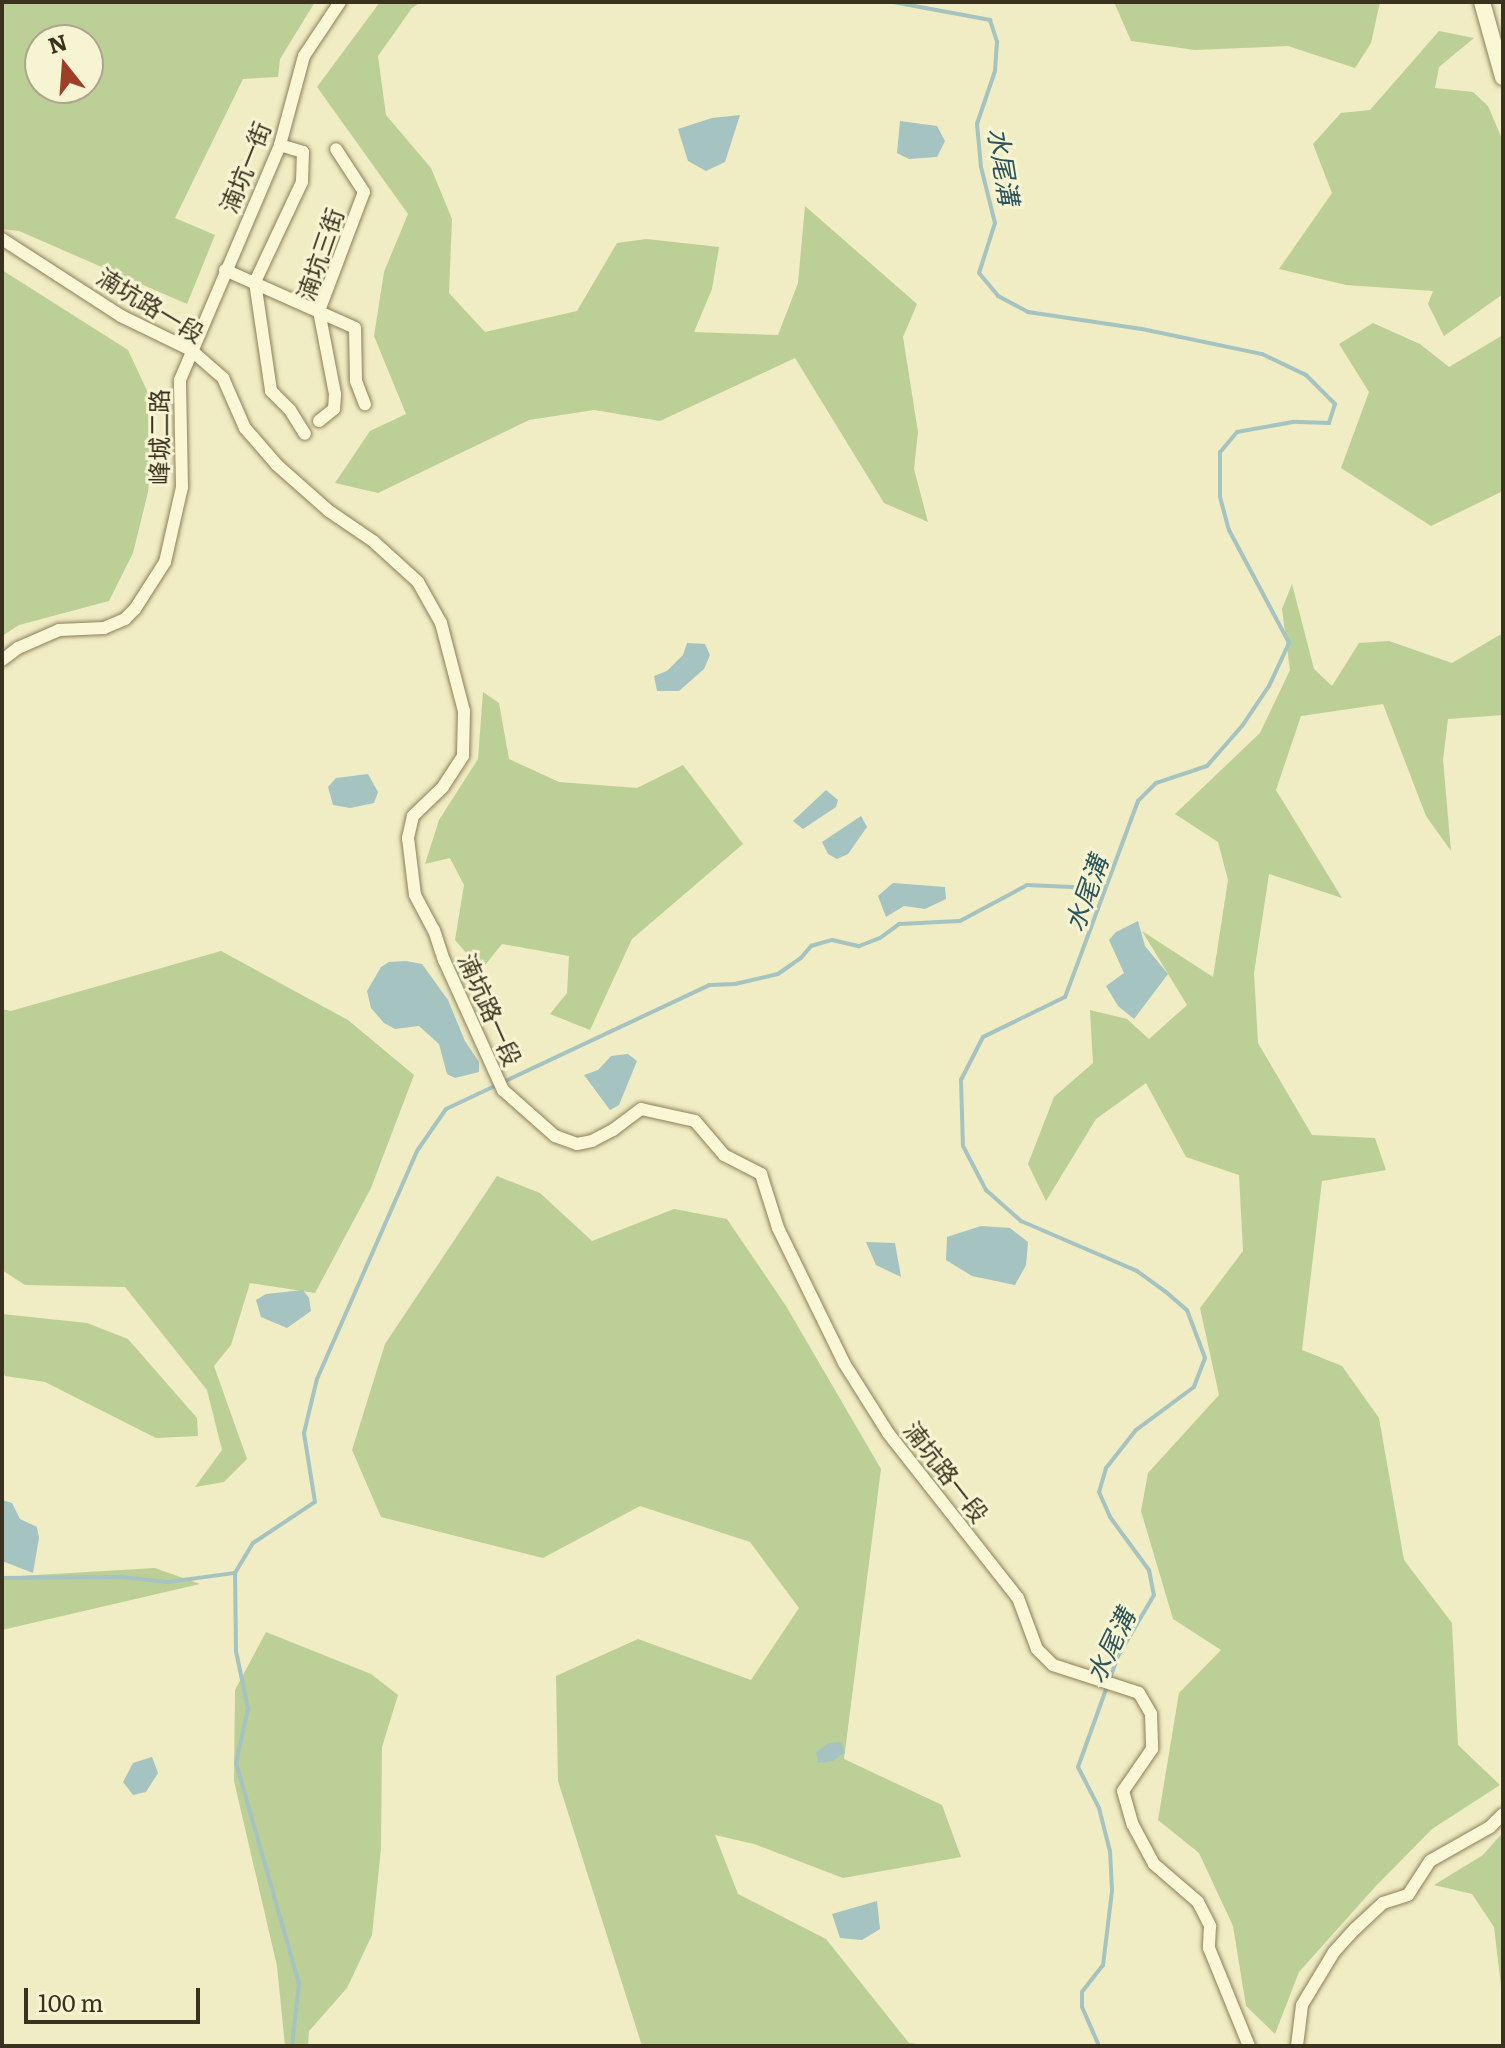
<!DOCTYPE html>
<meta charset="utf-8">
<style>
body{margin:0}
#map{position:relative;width:1505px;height:2048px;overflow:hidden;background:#f0ecc3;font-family:Literata,"Noto Sans TC",serif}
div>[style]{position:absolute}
.green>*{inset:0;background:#bccf96}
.water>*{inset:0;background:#a5c3c0}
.stream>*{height:4px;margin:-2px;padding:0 2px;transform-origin:2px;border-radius:2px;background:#a5c3c0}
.roads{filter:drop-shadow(0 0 2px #8b7f59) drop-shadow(0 0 2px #8b7f59)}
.minor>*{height:12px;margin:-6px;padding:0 6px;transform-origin:6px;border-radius:6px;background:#faf7d7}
.tertiary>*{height:16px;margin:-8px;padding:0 8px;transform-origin:8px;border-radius:8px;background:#faf7d7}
span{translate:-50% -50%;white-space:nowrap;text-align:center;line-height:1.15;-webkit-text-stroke:6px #f7f4d3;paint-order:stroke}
.street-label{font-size:24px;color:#3a321e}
.water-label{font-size:26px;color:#2c545b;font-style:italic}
.frame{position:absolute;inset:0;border:4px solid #3a321e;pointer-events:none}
.north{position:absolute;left:24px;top:24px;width:80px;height:80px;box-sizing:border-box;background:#f7f4d3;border:2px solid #aba68b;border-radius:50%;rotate:343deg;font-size:22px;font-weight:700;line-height:32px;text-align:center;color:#3a321e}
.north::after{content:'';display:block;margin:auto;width:28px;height:36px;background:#9d3f26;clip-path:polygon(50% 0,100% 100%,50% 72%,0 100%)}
.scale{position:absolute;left:24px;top:1988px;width:176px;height:36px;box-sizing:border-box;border:4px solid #3a321e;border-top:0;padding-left:10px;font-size:24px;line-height:28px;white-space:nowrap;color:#3a321e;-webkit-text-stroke:6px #f7f4d3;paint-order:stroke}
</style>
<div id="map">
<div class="green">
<i style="clip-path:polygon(evenodd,2px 2px,315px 2px,280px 59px,278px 77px,243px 79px,175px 218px,215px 235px,187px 304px,19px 231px,2px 229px,2px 2px,88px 40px,88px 88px,40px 88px,40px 40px,88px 40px)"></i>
<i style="clip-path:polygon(380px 2px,421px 2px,412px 8px,378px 56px,386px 115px,431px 168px,452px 219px,449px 293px,485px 332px,577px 311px,617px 243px,646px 239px,719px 247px,712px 289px,694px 332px,778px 335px,798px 283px,805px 206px,917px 304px,903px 337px,918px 432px,914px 469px,928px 522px,884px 503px,795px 358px,660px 421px,594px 410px,529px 420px,378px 493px,335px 483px,370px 431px,406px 414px,374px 336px,384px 272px,408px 214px,317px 87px)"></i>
<i style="clip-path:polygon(1114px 2px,1380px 2px,1371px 43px,1355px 68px,1288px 46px,1195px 50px,1131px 41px)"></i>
<i style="clip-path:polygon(1439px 31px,1474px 38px,1439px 67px,1435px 88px,1473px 92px,1488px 106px,1503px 141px,1503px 294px,1444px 336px,1428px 304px,1433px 291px,1346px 285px,1279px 269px,1332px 193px,1313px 144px,1341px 113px,1370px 110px)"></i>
<i style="clip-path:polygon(2px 270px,128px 350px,156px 410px,148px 492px,133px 553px,109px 601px,19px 625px,2px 636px)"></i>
<i style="clip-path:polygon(1373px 323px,1420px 344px,1449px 367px,1503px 335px,1503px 491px,1431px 526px,1341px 468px,1369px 392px,1339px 344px)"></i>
<i style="clip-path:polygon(1292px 584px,1314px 669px,1332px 686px,1359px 643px,1389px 641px,1452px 663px,1503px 633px,1503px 715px,1448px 719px,1443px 760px,1451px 851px,1426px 816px,1383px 704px,1301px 716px,1276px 790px,1342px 898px,1269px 874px,1254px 973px,1258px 1043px,1312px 1135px,1375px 1138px,1386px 1170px,1322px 1181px,1302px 1350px,1342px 1366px,1379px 1418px,1404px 1560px,1452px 1623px,1458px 1745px,1500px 1785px,1432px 1829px,1375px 1887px,1299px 1972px,1275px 2034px,1246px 2006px,1233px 1926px,1199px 1853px,1158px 1820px,1179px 1693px,1221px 1650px,1173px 1619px,1141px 1511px,1148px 1473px,1219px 1395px,1200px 1308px,1243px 1251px,1239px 1175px,1186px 1157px,1146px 1083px,1096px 1119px,1046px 1201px,1028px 1164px,1054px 1097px,1093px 1063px,1090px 1010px,1127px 1019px,1149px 1039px,1187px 1005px,1142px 931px,1213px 977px,1228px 880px,1218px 842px,1175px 814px,1260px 733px,1290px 670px,1282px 609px)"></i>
<i style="clip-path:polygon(483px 692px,499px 703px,509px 759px,559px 782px,637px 788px,683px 765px,743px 844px,632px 939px,590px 1030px,550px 1014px,567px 993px,569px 956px,502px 944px,481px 970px,455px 940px,464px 885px,450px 858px,425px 864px,439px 820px,478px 759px)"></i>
<i style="clip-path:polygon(221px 951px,348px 1020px,414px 1075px,371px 1188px,315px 1293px,250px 1283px,231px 1345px,214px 1366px,247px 1459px,224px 1482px,195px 1487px,222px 1450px,207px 1390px,125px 1287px,25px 1285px,2px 1270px,2px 1009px,11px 1011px)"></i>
<i style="clip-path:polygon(497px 1176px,540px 1193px,592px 1241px,674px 1209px,727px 1219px,786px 1306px,881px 1469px,844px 1759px,942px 1805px,961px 1857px,843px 1878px,754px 1844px,715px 1835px,738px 1894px,826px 1939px,909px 2043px,934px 2046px,642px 2046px,558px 1781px,556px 1676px,638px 1639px,751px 1680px,799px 1608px,750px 1542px,640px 1506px,543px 1558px,381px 1517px,352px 1450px,385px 1344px)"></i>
<i style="clip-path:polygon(2px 1314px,87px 1323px,128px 1339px,197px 1418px,198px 1436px,156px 1438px,45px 1382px,5px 1376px,2px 1369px)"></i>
<i style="clip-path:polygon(155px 1568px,200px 1584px,2px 1630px,2px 1577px)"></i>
<i style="clip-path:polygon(266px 1632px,371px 1674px,398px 1695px,382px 1747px,381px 1849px,372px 1935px,347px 1988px,309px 2031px,308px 2046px,285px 2046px,277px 1966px,234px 1781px,235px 1690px)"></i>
<i style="clip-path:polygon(1503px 1832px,1503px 2003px,1494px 1927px,1472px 1894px,1434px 1885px,1483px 1855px)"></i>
</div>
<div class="water">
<i style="clip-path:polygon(740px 115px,725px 162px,706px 171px,688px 161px,678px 129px,712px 118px)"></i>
<i style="clip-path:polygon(900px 121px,937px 126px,945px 141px,937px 157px,909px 159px,897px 153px)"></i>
<i style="clip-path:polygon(687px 643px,705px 644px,710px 655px,704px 669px,679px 691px,657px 691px,654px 676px,667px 671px,683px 655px)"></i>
<i style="clip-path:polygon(368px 774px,378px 792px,374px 803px,350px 808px,333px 805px,328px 787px,336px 778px)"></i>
<i style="clip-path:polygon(826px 790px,838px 800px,836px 807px,803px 829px,793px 821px)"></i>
<i style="clip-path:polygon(861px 816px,867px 827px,848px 854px,837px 859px,828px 854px,822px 842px)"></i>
<i style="clip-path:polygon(893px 883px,945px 887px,946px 899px,925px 909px,904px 906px,886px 917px,878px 896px)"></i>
<i style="clip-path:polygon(1138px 921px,1145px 946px,1168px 974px,1134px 1019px,1118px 1006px,1106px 986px,1124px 973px,1109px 940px,1116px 932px)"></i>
<i style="clip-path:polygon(406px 961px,422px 964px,448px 1000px,465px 1041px,479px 1062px,479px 1072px,455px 1078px,447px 1074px,439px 1044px,419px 1026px,395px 1029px,384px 1023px,371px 1008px,367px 991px,381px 967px,389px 962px)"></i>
<i style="clip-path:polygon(628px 1054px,637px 1061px,619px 1105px,610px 1110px,584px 1075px,598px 1070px,611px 1056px)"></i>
<i style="clip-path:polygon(981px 1226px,1010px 1228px,1028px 1242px,1026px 1265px,1015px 1285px,972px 1276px,946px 1260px,947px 1237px)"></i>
<i style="clip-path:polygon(866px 1242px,895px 1243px,901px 1277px,876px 1265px)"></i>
<i style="clip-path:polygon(303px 1290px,309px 1298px,311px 1311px,287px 1328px,261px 1317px,256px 1300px,266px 1294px)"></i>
<i style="clip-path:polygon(2px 1500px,12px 1503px,20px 1519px,37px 1527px,39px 1538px,33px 1573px,2px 1561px)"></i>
<i style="clip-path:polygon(841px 1742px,845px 1753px,833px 1761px,818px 1763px,816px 1752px,829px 1743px)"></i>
<i style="clip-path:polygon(152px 1757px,158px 1773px,146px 1792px,133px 1795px,123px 1782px,133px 1763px)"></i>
<i style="clip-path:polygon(877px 1901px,880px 1929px,862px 1940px,840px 1938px,832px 1914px)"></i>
</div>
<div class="stream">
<i style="left:893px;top:2px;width:99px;rotate:10.5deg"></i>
<i style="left:990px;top:20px;width:23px;rotate:72deg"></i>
<i style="left:997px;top:42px;width:29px;rotate:94deg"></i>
<i style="left:995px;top:71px;width:56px;rotate:108.8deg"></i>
<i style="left:977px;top:124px;width:43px;rotate:84.7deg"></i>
<i style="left:981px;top:167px;width:58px;rotate:76deg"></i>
<i style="left:995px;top:223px;width:52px;rotate:107.7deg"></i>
<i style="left:979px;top:273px;width:30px;rotate:50deg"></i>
<i style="left:998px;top:296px;width:34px;rotate:28deg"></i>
<i style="left:1028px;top:312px;width:115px;rotate:8.5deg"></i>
<i style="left:1142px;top:329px;width:123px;rotate:11.8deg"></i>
<i style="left:1262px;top:354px;width:49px;rotate:25.5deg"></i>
<i style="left:1306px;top:375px;width:41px;rotate:45deg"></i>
<i style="left:1335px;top:404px;width:20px;rotate:108deg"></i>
<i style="left:1329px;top:423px;width:36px;rotate:-178deg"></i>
<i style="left:1293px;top:422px;width:57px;rotate:169.9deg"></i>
<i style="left:1237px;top:432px;width:26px;rotate:130deg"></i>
<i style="left:1220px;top:452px;width:45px;rotate:90deg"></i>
<i style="left:1220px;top:497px;width:34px;rotate:75deg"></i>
<i style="left:1229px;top:530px;width:128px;rotate:62deg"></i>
<i style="left:1289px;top:643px;width:47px;rotate:114.9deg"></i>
<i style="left:1269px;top:686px;width:48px;rotate:124deg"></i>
<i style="left:1242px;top:726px;width:53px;rotate:131.2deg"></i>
<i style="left:1207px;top:766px;width:54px;rotate:161.6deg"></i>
<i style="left:1156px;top:783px;width:25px;rotate:135deg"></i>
<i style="left:1138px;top:801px;width:209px;rotate:110.4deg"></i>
<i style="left:1065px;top:997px;width:91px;rotate:154deg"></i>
<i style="left:983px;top:1037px;width:48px;rotate:117.1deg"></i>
<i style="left:961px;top:1080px;width:66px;rotate:88.3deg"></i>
<i style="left:963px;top:1146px;width:50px;rotate:62.4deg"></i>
<i style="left:986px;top:1190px;width:47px;rotate:41.5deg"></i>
<i style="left:1021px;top:1221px;width:126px;rotate:23.3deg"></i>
<i style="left:1137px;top:1271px;width:36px;rotate:36deg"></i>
<i style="left:1166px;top:1292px;width:28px;rotate:41deg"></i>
<i style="left:1187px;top:1310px;width:51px;rotate:69.4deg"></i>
<i style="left:1205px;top:1358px;width:31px;rotate:111deg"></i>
<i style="left:1194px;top:1387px;width:72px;rotate:143.4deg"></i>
<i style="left:1136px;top:1430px;width:48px;rotate:128.3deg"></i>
<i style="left:1106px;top:1468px;width:25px;rotate:106deg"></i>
<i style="left:1099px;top:1492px;width:27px;rotate:66deg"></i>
<i style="left:1110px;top:1517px;width:66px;rotate:53.7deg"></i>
<i style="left:1149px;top:1570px;width:25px;rotate:79deg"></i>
<i style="left:1154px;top:1595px;width:71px;rotate:120.5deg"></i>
<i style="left:1118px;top:1656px;width:118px;rotate:109.8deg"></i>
<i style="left:1078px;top:1767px;width:46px;rotate:62.9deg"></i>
<i style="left:1099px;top:1808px;width:44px;rotate:75.7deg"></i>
<i style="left:1110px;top:1851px;width:40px;rotate:87.1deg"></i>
<i style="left:1112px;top:1891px;width:75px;rotate:96.9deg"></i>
<i style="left:1103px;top:1965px;width:34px;rotate:128deg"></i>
<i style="left:1082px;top:1992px;width:15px;rotate:90deg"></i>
<i style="left:1082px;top:2007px;width:43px;rotate:66.4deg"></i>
<i style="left:2px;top:1578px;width:119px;rotate:-0.5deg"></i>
<i style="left:121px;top:1577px;width:47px;rotate:6.1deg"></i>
<i style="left:168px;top:1582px;width:68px;rotate:-7.7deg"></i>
<i style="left:292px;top:2046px;width:62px;rotate:-83.6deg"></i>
<i style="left:299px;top:1984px;width:230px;rotate:-105.9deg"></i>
<i style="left:236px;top:1763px;width:55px;rotate:-77.5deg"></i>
<i style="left:248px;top:1709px;width:59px;rotate:-101.7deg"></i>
<i style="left:236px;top:1651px;width:78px;rotate:-90.7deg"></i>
<i style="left:235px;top:1573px;width:35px;rotate:-59deg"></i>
<i style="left:253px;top:1543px;width:74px;rotate:-33.5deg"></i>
<i style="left:315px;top:1502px;width:70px;rotate:-99.1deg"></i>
<i style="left:304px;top:1433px;width:56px;rotate:-76.5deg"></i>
<i style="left:317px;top:1379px;width:249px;rotate:-66.3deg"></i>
<i style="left:417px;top:1151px;width:51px;rotate:-55.4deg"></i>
<i style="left:446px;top:1109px;width:291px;rotate:-25.2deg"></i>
<i style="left:709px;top:985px;width:26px;rotate:-2deg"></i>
<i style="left:735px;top:984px;width:44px;rotate:-13.1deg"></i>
<i style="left:778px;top:974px;width:28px;rotate:-35deg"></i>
<i style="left:801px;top:958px;width:16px;rotate:-50deg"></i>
<i style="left:811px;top:946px;width:22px;rotate:-16deg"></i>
<i style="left:832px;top:940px;width:28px;rotate:13deg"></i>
<i style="left:859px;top:946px;width:22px;rotate:-21deg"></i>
<i style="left:880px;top:938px;width:24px;rotate:-36deg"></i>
<i style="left:899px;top:924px;width:61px;rotate:-2.8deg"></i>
<i style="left:960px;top:921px;width:76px;rotate:-28.2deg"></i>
<i style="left:1027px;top:885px;width:45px;rotate:2.5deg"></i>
<i style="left:1072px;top:887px;width:31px;rotate:17deg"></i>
</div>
<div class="roads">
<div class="minor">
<i style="left:280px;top:145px;width:24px;rotate:17deg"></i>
<i style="left:303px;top:152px;width:30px;rotate:92deg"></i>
<i style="left:302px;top:182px;width:110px;rotate:115.2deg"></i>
<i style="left:255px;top:282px;width:110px;rotate:81.6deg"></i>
<i style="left:271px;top:391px;width:27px;rotate:45deg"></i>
<i style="left:290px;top:410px;width:28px;rotate:58deg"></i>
<i style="left:2px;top:239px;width:142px;rotate:32.9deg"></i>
<i style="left:121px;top:316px;width:78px;rotate:25.9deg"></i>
<i style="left:191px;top:350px;width:43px;rotate:41.2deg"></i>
<i style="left:223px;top:378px;width:55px;rotate:66.3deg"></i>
<i style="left:245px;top:428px;width:49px;rotate:49.1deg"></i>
<i style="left:277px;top:465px;width:69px;rotate:41.5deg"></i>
<i style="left:329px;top:511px;width:53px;rotate:34.3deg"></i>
<i style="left:373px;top:541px;width:61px;rotate:42.3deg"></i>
<i style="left:418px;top:582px;width:47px;rotate:60.7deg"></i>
<i style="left:441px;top:623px;width:91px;rotate:75.4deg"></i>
<i style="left:464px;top:711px;width:45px;rotate:91.3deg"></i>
<i style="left:463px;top:756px;width:37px;rotate:123deg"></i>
<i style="left:443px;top:787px;width:42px;rotate:136deg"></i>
<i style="left:413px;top:816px;width:23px;rotate:103deg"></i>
<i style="left:408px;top:838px;width:57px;rotate:83deg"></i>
<i style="left:415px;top:895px;width:40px;rotate:62deg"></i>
<i style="left:434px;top:930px;width:32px;rotate:72deg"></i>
<i style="left:444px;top:960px;width:143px;rotate:65.6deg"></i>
<i style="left:503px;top:1090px;width:69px;rotate:41.5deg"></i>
<i style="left:555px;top:1136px;width:23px;rotate:20deg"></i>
<i style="left:577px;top:1144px;width:15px;rotate:-11deg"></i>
<i style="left:592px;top:1141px;width:24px;rotate:-28deg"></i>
<i style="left:613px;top:1130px;width:35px;rotate:-37deg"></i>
<i style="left:641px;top:1109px;width:55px;rotate:12.5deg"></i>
<i style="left:695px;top:1121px;width:45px;rotate:49.5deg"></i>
<i style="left:724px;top:1155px;width:42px;rotate:27.2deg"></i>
<i style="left:761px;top:1174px;width:57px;rotate:72.5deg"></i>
<i style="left:778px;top:1228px;width:150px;rotate:63.9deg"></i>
<i style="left:844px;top:1363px;width:83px;rotate:57.8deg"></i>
<i style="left:888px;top:1433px;width:210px;rotate:51.8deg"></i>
<i style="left:1018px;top:1598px;width:54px;rotate:69.6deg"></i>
<i style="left:1037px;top:1649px;width:23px;rotate:45deg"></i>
<i style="left:1053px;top:1665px;width:90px;rotate:18deg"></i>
<i style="left:1139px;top:1693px;width:24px;rotate:60deg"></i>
<i style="left:1151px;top:1714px;width:35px;rotate:88deg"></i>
<i style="left:1152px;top:1749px;width:51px;rotate:124.6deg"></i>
<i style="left:1123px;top:1791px;width:35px;rotate:74deg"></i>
<i style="left:1133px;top:1825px;width:44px;rotate:61.7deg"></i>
<i style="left:1154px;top:1864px;width:58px;rotate:40.8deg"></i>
<i style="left:1198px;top:1902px;width:27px;rotate:63deg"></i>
<i style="left:1210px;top:1926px;width:22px;rotate:93deg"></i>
<i style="left:1209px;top:1948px;width:106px;rotate:67.8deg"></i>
<i style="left:225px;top:270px;width:142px;rotate:24deg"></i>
<i style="left:355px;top:328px;width:53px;rotate:88.9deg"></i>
<i style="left:356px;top:381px;width:25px;rotate:69deg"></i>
<i style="left:319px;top:421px;width:19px;rotate:-39deg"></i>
<i style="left:334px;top:409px;width:15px;rotate:-86deg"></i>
<i style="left:335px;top:394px;width:85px;rotate:-100.9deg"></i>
<i style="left:319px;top:311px;width:127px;rotate:-69.3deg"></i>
<i style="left:364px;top:192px;width:51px;rotate:-123.1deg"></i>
<i style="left:2px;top:660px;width:20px;rotate:-37deg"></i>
<i style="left:18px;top:648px;width:45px;rotate:-23.7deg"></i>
<i style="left:59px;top:630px;width:45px;rotate:-2.5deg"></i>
<i style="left:104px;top:628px;width:23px;rotate:-23deg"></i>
<i style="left:125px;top:619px;width:14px;rotate:-45deg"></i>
<i style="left:135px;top:609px;width:56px;rotate:-57.4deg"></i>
<i style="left:165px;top:562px;width:77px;rotate:-77.2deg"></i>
<i style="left:182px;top:487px;width:107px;rotate:-91.1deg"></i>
<i style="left:180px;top:380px;width:255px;rotate:-66.9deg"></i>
<i style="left:280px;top:145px;width:92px;rotate:-74.9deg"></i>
<i style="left:304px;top:56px;width:65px;rotate:-56.3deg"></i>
<i style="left:1297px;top:2046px;width:41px;rotate:-83deg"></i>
<i style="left:1302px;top:2005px;width:62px;rotate:-58.9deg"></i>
<i style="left:1334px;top:1952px;width:31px;rotate:-48deg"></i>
<i style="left:1355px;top:1929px;width:38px;rotate:-43deg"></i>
<i style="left:1383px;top:1903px;width:26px;rotate:-18deg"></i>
<i style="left:1408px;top:1895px;width:40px;rotate:-57.1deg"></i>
<i style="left:1430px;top:1861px;width:69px;rotate:-29.5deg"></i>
<i style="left:1490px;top:1827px;width:18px;rotate:-45deg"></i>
</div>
<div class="tertiary">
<i style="left:1482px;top:2px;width:78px;rotate:74.4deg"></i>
</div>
</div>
<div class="street-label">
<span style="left:244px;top:167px;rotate:-68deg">湳坑一街</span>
<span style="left:319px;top:254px;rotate:-71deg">湳坑三街</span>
<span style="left:151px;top:304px;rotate:31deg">湳坑路一段</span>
<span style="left:158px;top:437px;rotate:-90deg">峰城二路</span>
<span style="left:491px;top:1009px;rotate:66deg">湳坑路一段</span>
<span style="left:947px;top:1471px;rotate:52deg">湳坑路一段</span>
</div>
<div class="water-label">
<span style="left:1005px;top:166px;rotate:81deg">水尾溝</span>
<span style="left:1085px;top:893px;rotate:-70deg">水尾溝</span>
<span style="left:1109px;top:1645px;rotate:-64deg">水尾溝</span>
</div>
<div class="frame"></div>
<div class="north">N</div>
<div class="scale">100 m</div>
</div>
